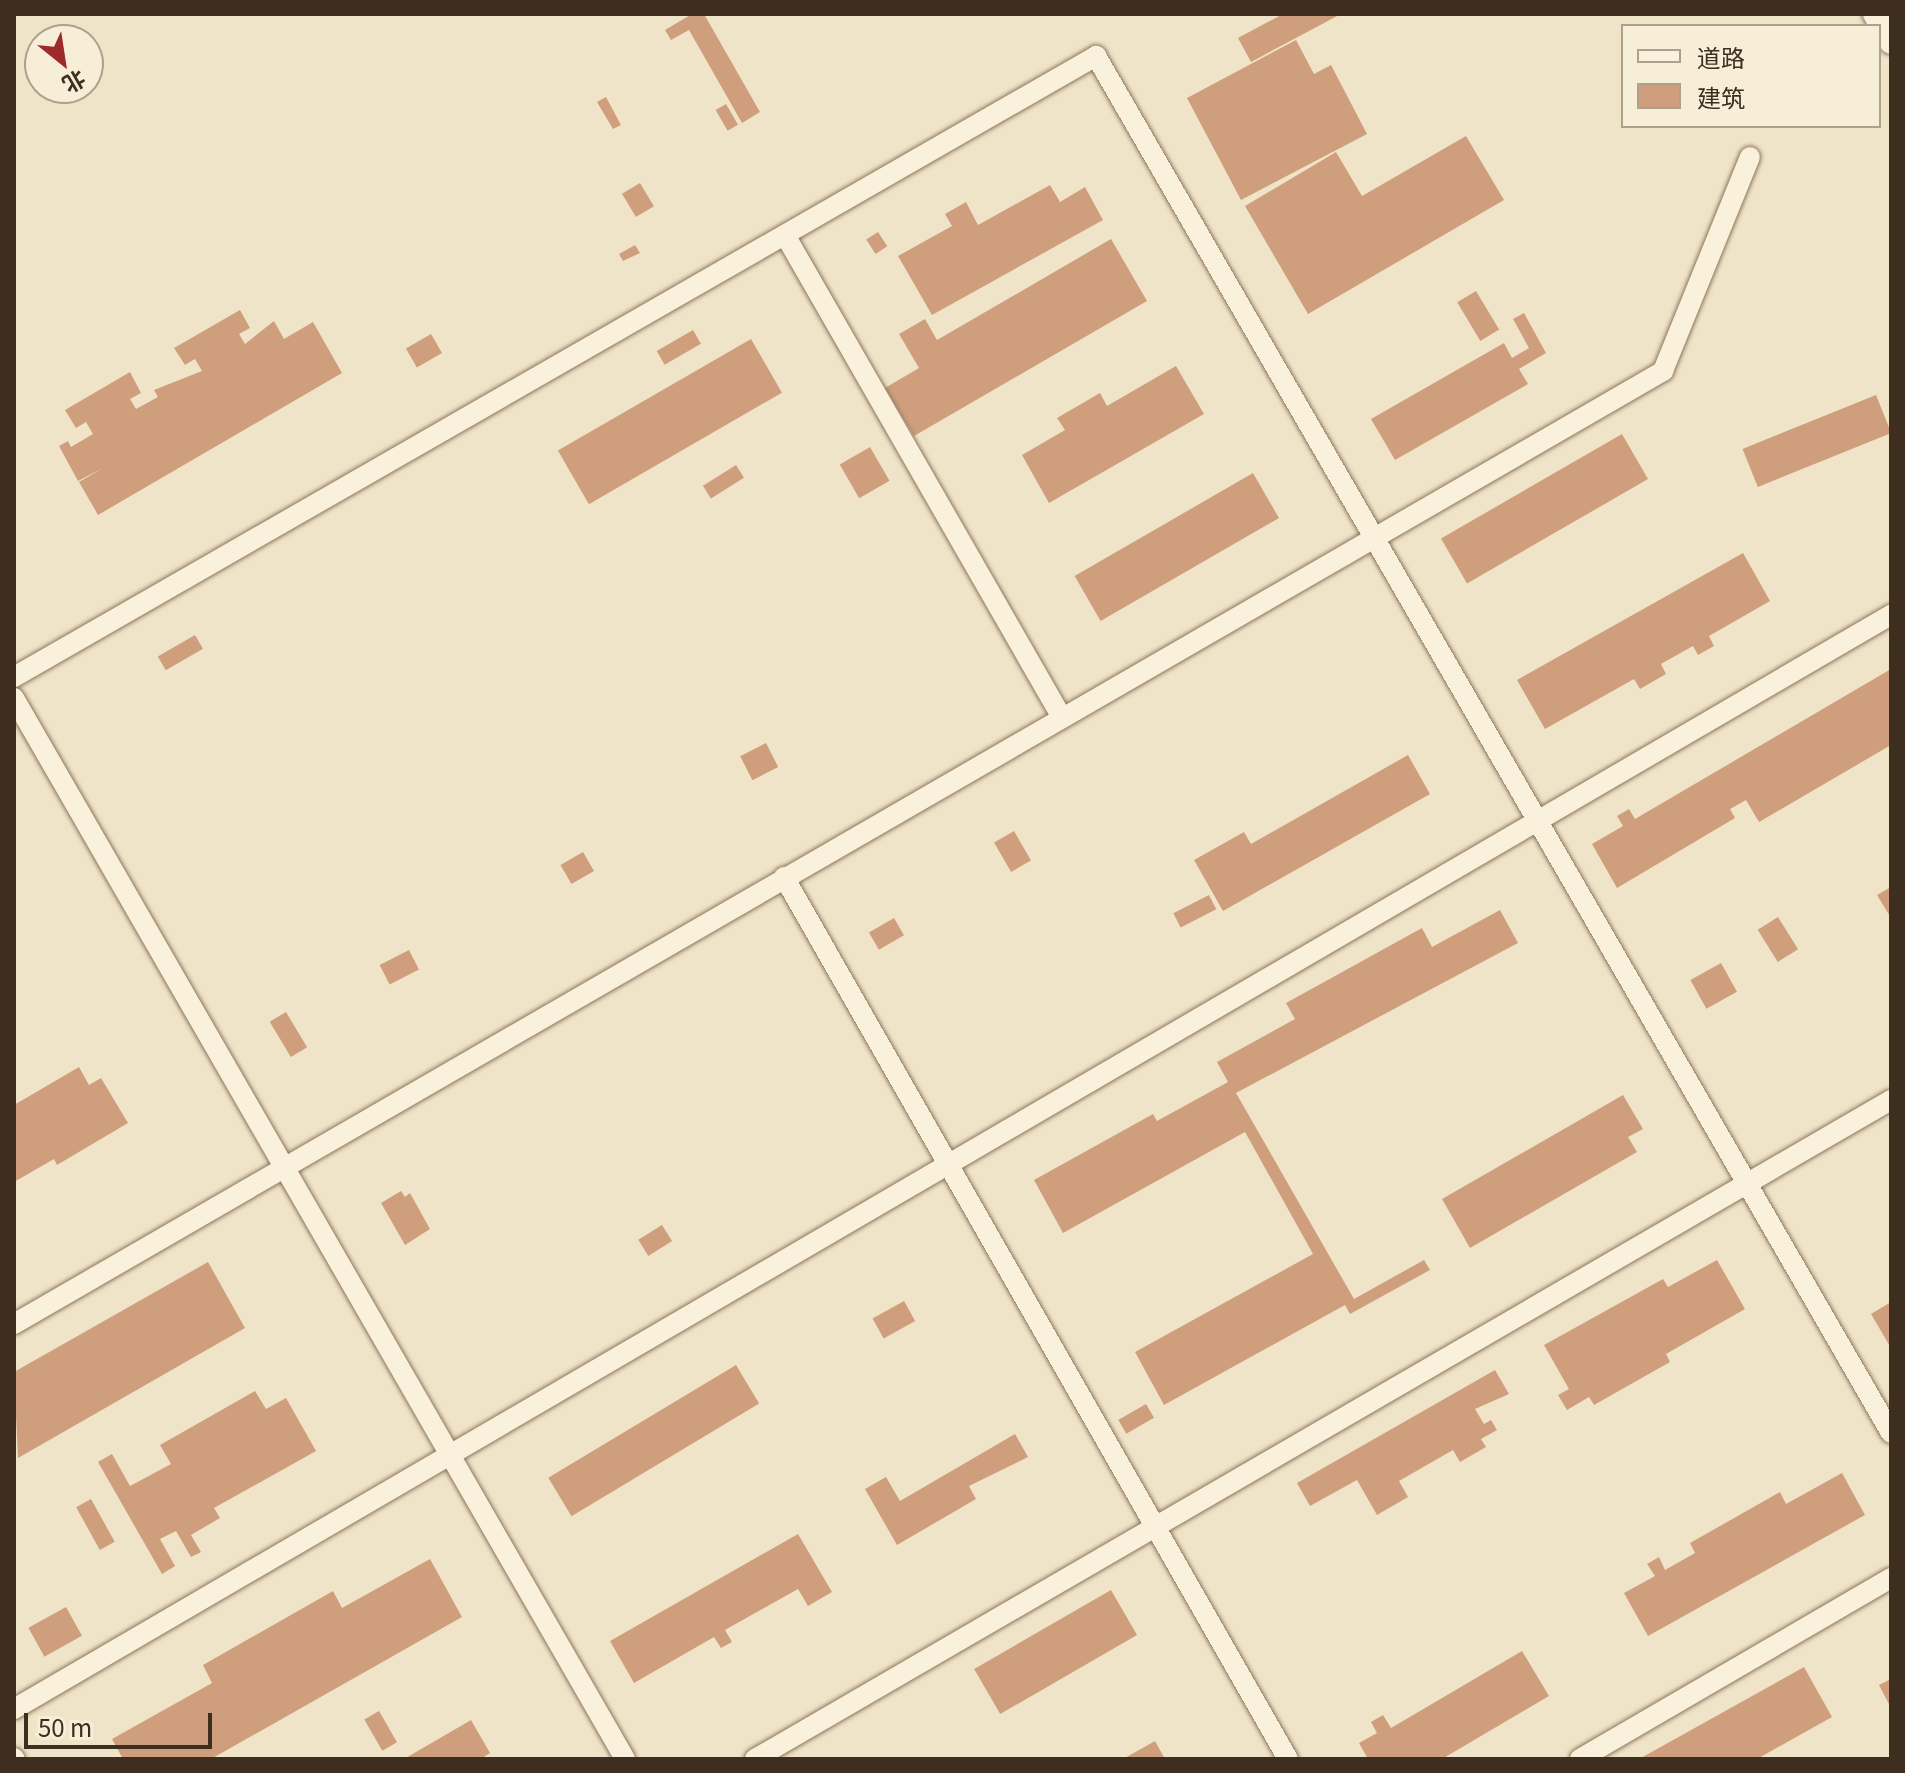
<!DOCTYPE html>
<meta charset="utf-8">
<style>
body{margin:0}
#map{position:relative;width:1905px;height:1773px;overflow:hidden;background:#f0e4c8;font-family:Georgia,"Noto Sans SC",serif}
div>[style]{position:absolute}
.building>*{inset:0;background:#cf9f7d;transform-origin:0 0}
.roads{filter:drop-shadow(0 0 2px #8d765c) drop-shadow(0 0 2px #8d765c)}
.minor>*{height:20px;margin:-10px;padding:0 10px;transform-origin:10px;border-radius:10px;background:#faf1dc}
.tertiary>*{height:24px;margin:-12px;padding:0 12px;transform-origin:12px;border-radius:12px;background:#faf1dc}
span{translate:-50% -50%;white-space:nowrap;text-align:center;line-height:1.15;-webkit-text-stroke:6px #f7eed8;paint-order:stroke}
.frame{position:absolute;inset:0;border:16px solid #3d2e20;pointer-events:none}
.legend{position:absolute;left:1621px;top:24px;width:260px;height:104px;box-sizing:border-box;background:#f7eed8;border:2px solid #ada18e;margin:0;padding:10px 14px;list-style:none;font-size:24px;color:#3d2e20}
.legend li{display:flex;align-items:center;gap:16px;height:40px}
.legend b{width:40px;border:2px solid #ada18e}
.north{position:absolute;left:24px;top:24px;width:80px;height:80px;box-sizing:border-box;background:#f7eed8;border:2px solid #ada18e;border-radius:50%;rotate:150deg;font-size:22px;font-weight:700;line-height:32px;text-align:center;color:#3d2e20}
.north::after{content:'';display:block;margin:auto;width:28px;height:36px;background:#9e2a2b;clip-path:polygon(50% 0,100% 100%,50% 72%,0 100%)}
.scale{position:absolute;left:24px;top:1713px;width:188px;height:36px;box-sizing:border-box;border:4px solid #3d2e20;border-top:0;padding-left:10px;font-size:24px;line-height:28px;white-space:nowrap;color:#3d2e20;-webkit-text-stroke:6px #f7eed8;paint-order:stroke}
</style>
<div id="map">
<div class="building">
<i style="clip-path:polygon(692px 14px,704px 14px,760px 112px,742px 123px,689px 30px,671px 40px,665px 30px)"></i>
<i style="clip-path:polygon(1283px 14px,1341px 14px,1251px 62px,1238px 38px)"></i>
<i style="clip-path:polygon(1296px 40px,1314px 74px,1331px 65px,1367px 134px,1241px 200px,1187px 98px)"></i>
<i style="clip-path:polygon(606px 97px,621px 125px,613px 129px,597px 102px)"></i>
<i style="left:726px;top:104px;width:24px;height:12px;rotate:60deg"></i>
<i style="clip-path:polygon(1466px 136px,1504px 200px,1308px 314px,1245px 206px,1336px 152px,1362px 196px)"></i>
<i style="left:640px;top:183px;width:27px;height:21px;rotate:59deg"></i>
<i style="clip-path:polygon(1050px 185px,1060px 202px,1085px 187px,1103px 220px,932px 315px,898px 256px,952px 226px,945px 214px,966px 202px,978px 225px)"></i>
<i style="left:878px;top:232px;width:17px;height:14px;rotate:57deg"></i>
<i style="clip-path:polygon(1111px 239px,1147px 301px,914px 436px,885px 388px,919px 368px,899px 334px,925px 319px,937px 340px)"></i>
<i style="clip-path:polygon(635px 245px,640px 253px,623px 261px,619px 254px)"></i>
<i style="left:1476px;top:291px;width:45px;height:22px;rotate:59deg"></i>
<i style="clip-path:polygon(240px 310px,250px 328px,239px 334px,245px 344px,274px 321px,284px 339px,313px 322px,342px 373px,98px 515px,79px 482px,103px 468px,78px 481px,59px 446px,68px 441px,71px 447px,93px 434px,86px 422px,76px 428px,65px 410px,130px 372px,141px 393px,130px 399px,136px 409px,158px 397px,154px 390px,202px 371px,195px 359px,185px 365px,174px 348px)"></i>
<i style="clip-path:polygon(1524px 313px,1546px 353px,1519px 369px,1528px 384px,1395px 460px,1371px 419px,1504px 343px,1512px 358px,1529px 348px,1513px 319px)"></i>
<i style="left:693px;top:330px;width:16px;height:42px;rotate:60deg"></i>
<i style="left:431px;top:334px;width:22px;height:29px;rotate:60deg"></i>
<i style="left:751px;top:339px;width:62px;height:223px;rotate:60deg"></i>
<i style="clip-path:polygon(1176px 366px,1204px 414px,1049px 503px,1022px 455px,1065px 430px,1057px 418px,1100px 393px,1107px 406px)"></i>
<i style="left:1876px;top:395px;width:41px;height:144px;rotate:68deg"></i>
<i style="left:1622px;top:434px;width:52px;height:209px;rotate:60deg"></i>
<i style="left:870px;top:447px;width:39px;height:35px;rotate:60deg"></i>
<i style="left:736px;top:465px;width:15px;height:39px;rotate:58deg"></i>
<i style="left:1253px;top:473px;width:52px;height:206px;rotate:60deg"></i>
<i style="clip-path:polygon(1743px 553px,1770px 601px,1709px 636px,1714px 646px,1698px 655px,1693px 646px,1661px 664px,1666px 674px,1640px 689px,1634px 679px,1545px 729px,1517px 680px)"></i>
<i style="left:195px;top:635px;width:16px;height:43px;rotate:60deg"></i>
<i style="clip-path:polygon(1891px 669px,1891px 745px,1759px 822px,1746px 800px,1730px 809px,1735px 818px,1617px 888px,1592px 844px,1623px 826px,1617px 816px,1629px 809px,1635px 819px)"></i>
<i style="left:766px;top:743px;width:27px;height:29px;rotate:63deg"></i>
<i style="clip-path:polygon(1408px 755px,1430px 794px,1223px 911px,1194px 860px,1244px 832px,1251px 844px)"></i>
<i style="left:1014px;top:831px;width:34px;height:23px;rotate:60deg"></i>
<i style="left:583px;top:852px;width:22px;height:26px;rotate:60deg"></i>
<i style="clip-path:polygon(1891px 887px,1891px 918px,1877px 895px)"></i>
<i style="left:1209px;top:895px;width:16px;height:40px;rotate:63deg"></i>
<i style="clip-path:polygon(1500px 910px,1518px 943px,1236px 1093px,1354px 1299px,1424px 1260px,1430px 1270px,1350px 1314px,1345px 1305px,1164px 1405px,1135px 1352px,1313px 1254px,1245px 1132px,1063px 1233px,1034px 1180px,1153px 1114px,1157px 1121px,1228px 1082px,1217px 1062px,1295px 1019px,1286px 1003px,1422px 928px,1432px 947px)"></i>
<i style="left:1778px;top:917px;width:38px;height:24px;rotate:58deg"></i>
<i style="left:894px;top:918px;width:20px;height:29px;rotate:60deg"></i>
<i style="left:409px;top:950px;width:22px;height:33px;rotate:63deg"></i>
<i style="left:1721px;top:963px;width:33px;height:35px;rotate:61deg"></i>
<i style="left:286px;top:1012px;width:41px;height:19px;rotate:59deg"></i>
<i style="clip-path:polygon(79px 1067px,89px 1085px,101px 1078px,128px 1123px,57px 1165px,54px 1159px,14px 1182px,14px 1105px)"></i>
<i style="clip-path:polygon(1623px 1095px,1643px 1129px,1628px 1137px,1637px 1152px,1470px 1248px,1442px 1199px)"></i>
<i style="clip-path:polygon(401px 1191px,405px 1197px,410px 1193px,430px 1229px,405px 1245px,381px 1203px)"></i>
<i style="left:662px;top:1225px;width:19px;height:28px;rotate:58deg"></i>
<i style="clip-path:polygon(1717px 1260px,1745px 1309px,1666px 1354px,1670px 1362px,1594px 1405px,1589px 1397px,1567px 1410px,1558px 1395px,1569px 1389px,1544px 1345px,1663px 1279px,1668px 1287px)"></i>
<i style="clip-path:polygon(208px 1262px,245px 1328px,18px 1458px,14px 1372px)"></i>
<i style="left:904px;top:1301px;width:23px;height:36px;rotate:61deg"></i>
<i style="clip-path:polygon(1891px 1302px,1891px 1348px,1871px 1314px)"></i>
<i style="left:736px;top:1365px;width:45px;height:219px;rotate:59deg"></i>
<i style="clip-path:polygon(1495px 1370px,1509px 1394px,1475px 1409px,1484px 1424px,1491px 1420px,1497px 1430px,1481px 1439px,1486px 1447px,1460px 1462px,1453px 1450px,1399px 1481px,1408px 1497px,1377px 1515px,1357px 1480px,1310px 1506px,1297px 1483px)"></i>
<i style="clip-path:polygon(255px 1391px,266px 1409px,286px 1398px,316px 1451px,214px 1508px,220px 1518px,191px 1535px,201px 1552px,191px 1557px,176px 1531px,160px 1539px,175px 1566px,162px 1574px,98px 1462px,112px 1454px,130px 1486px,171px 1464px,160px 1445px)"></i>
<i style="left:1146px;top:1404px;width:16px;height:32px;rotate:60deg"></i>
<i style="clip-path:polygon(1015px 1434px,1028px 1457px,969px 1486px,976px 1499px,897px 1545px,865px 1489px,886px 1477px,900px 1501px)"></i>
<i style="clip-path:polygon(1842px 1473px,1865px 1515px,1648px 1636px,1624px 1593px,1655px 1576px,1647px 1564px,1659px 1557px,1665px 1570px,1695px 1553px,1690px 1543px,1780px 1492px,1786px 1504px)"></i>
<i style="left:91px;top:1499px;width:49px;height:17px;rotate:61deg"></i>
<i style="clip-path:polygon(798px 1534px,832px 1592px,808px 1606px,798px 1589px,725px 1630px,732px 1642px,721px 1648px,714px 1637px,634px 1683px,610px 1641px)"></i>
<i style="clip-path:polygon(430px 1559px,462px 1617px,211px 1759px,123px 1759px,112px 1739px,212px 1683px,203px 1665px,333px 1591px,342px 1608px)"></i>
<i style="left:1111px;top:1590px;width:52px;height:158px;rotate:60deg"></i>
<i style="left:66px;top:1607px;width:33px;height:43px;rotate:61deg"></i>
<i style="clip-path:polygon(1522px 1651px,1549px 1696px,1442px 1759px,1368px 1759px,1359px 1743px,1377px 1733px,1371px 1722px,1383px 1715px,1391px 1728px)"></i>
<i style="clip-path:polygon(1804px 1667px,1832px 1717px,1757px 1759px,1639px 1759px)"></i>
<i style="clip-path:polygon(1891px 1679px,1891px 1708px,1879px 1685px)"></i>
<i style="left:379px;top:1711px;width:36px;height:17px;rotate:60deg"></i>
<i style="clip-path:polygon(471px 1720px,490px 1753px,481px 1759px,404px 1759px)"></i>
<i style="clip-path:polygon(1155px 1741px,1165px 1759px,1123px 1759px)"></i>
</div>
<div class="roads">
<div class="minor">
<i style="left:785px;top:235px;width:555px;rotate:60.15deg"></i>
<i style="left:14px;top:677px;width:1248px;rotate:-29.85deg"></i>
<i style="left:1096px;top:56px;width:1590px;rotate:60deg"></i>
<i style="left:14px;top:698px;width:1224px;rotate:60.06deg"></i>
<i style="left:784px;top:877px;width:1016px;rotate:60.26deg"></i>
<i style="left:14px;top:1324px;width:1905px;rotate:-30.02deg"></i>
<i style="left:1663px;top:371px;width:231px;rotate:-67.9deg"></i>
<i style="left:14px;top:1709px;width:2173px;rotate:-30.24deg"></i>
<i style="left:14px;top:1758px;width:1px;rotate:45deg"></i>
<i style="left:755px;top:1759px;width:1313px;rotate:-30.12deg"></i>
<i style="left:1580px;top:1759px;width:360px;rotate:-30.2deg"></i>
</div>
<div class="tertiary">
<i style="left:1875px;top:14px;width:32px;rotate:60deg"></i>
</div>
</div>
<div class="frame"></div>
<ul class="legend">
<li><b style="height:10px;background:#faf1dc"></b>道路</li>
<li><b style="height:22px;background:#cf9f7d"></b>建筑</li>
</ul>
<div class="north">北</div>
<div class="scale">50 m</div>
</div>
